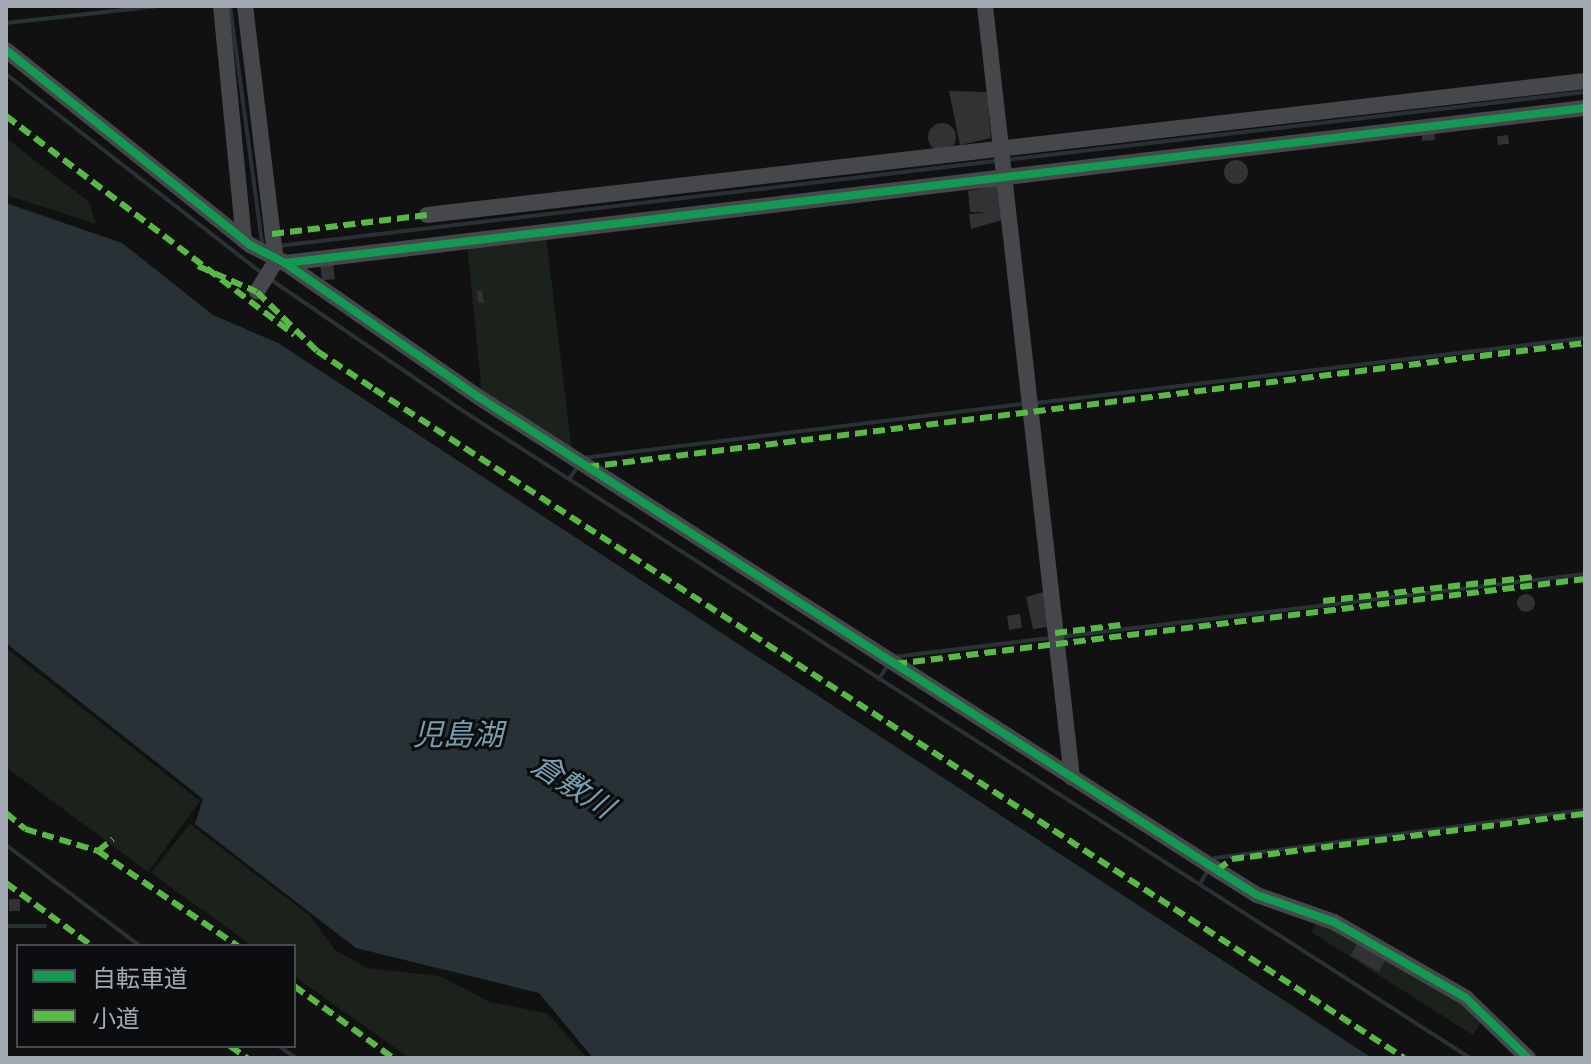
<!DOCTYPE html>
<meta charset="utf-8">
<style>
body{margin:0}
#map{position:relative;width:1591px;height:1064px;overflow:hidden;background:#111;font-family:"Sofia Sans Condensed","Noto Sans JP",sans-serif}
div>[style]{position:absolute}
.green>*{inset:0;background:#1b211b}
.water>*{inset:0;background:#283236}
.stream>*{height:4px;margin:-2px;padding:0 2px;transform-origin:2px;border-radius:2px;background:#283236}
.building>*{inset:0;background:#313233;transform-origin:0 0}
.round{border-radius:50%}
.minor>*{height:16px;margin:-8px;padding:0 8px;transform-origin:8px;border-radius:8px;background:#45474a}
.quiet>*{height:6px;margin-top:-3px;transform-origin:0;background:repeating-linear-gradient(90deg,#58b947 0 12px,transparent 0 18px)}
.cycleway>*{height:8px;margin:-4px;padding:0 4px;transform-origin:4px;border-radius:4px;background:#139951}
span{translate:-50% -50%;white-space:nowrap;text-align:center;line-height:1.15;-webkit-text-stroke:6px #0b0c0d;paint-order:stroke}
.water-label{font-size:30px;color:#789dae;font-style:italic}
.frame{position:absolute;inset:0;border:8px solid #a2a9b2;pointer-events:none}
.legend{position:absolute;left:16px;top:944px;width:280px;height:104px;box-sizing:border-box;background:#0b0c0d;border:2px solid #474b4f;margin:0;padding:10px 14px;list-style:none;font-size:24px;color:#a2a9b2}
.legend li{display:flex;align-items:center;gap:16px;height:40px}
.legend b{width:40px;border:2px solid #474b4f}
</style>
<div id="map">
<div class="green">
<i style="clip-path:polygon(6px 138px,89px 202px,96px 224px,6px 195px)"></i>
<i style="clip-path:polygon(546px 235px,572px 453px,482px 395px,467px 244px)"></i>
<i style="clip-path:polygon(6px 648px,200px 801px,148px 872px,6px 767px)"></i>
<i style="clip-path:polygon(190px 824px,309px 915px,335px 950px,367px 968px,440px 976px,490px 1002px,547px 1013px,587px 1058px,409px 1058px,294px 976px,294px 946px,253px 946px,151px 873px)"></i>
<i style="clip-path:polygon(evenodd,1318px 920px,1484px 1018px,1473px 1035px,1311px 932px,1318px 920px,1357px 944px,1384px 961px,1378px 971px,1351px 954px,1357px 944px)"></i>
</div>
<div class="water">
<i style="clip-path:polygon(6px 203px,122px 243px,213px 315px,278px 343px,1372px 1058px,593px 1058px,539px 993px,356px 948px,195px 824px,203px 799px,6px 643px)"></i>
</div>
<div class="stream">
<i style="left:230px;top:6px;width:239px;rotate:82.3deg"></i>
<i style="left:6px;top:23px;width:153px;rotate:-6.4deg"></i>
<i style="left:6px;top:74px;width:326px;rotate:37.9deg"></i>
<i style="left:1005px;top:160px;width:584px;rotate:-6.69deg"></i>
<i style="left:278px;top:246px;width:723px;rotate:-6.75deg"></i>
<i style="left:270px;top:279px;width:234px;rotate:34.4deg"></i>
<i style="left:463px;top:411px;width:1197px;rotate:32.72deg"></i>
<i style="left:1036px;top:403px;width:553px;rotate:-6.75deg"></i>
<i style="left:583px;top:458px;width:445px;rotate:-7deg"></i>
<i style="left:569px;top:479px;width:16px;rotate:-55deg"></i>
<i style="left:1059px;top:637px;width:530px;rotate:-6.83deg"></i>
<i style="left:893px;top:657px;width:158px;rotate:-6.9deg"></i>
<i style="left:879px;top:679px;width:15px;rotate:-58deg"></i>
<i style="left:6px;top:845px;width:168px;rotate:37deg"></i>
<i style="left:1215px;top:858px;width:373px;rotate:-7.4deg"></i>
<i style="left:1200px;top:884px;width:16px;rotate:-60deg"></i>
<i style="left:6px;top:926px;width:39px"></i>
<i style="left:279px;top:1046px;width:21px;rotate:35deg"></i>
</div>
<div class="building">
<i style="clip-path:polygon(949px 91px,987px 92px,991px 138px,960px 145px)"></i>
<i class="round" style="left:928px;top:123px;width:28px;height:28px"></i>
<i style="clip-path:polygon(1434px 130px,1435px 140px,1422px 141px,1422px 132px)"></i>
<i style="left:1508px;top:135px;width:9px;height:11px;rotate:84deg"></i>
<i class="round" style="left:1224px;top:160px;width:24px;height:24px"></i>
<i style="clip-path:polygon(998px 185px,1002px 220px,971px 229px,969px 214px,989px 212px,970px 212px,968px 191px)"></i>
<i style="left:333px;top:263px;width:16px;height:13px;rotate:83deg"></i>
<i style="clip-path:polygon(477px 291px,482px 291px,484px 303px,478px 303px)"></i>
<i style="clip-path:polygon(1044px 592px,1047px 627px,1033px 629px,1026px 597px)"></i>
<i class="round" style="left:1517px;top:594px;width:18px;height:18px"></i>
<i style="left:1020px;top:614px;width:14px;height:13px;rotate:82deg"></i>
<i style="left:20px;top:899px;width:12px;height:11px;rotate:90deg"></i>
<i style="left:1357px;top:944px;width:33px;height:13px;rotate:31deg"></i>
</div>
<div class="minor">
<i style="left:221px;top:6px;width:235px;rotate:84.4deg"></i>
<i style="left:245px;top:6px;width:257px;rotate:83.1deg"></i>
<i style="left:276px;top:261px;width:36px;rotate:122deg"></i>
<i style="left:985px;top:6px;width:777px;rotate:83.57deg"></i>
<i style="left:6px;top:50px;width:312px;rotate:38.6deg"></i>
<i style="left:250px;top:245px;width:39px;rotate:27deg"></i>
<i style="left:285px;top:263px;width:1309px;rotate:-6.8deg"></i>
<i style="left:427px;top:215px;width:1166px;rotate:-6.6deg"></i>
<i style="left:285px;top:263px;width:234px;rotate:34.7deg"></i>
<i style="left:477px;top:396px;width:879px;rotate:32.64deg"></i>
<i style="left:1217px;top:870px;width:47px;rotate:32deg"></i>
<i style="left:1257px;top:895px;width:82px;rotate:19.3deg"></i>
<i style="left:1334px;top:922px;width:152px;rotate:29.9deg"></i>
<i style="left:1466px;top:998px;width:86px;rotate:44.1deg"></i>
</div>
<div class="quiet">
<i style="left:6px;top:116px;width:362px;rotate:37.2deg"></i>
<i style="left:272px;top:234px;width:156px;rotate:-7deg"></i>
<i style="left:198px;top:266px;width:64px;rotate:23.8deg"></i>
<i style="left:257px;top:292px;width:84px;rotate:44.5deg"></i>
<i style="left:317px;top:351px;width:69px;rotate:33.7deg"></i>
<i style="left:374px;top:389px;width:1228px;rotate:33deg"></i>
<i style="left:587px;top:467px;width:1006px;rotate:-7.08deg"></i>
<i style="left:1323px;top:601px;width:211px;rotate:-6.5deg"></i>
<i style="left:1055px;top:633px;width:66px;rotate:-6.9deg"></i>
<i style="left:895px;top:664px;width:695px;rotate:-7.02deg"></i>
<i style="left:6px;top:813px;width:25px;rotate:40deg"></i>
<i style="left:25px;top:829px;width:76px;rotate:16.8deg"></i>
<i style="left:98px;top:851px;width:19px;rotate:-39deg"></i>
<i style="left:98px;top:851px;width:169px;rotate:34.2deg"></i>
<i style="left:1217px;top:870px;width:19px;rotate:-36deg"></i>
<i style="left:1232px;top:859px;width:356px;rotate:-7.3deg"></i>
<i style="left:6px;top:883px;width:107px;rotate:36.2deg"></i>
<i style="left:294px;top:986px;width:122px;rotate:36deg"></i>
<i style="left:230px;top:1046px;width:21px;rotate:35deg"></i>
</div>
<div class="cycleway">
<i style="left:6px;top:50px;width:312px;rotate:38.6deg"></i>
<i style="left:250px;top:245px;width:39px;rotate:27deg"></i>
<i style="left:285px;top:263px;width:1309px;rotate:-6.8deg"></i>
<i style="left:285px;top:263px;width:234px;rotate:34.7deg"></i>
<i style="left:477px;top:396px;width:879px;rotate:32.64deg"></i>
<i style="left:1217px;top:870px;width:47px;rotate:32deg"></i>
<i style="left:1257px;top:895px;width:82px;rotate:19.3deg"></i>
<i style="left:1334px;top:922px;width:152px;rotate:29.9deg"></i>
<i style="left:1466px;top:998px;width:86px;rotate:44.1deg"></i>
</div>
<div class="water-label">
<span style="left:458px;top:736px">児島湖</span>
<span style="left:572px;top:787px;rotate:33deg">倉敷川</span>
</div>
<div class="frame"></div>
<ul class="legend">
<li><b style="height:10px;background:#139951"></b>自転車道</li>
<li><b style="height:10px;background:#58b947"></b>小道</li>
</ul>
</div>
